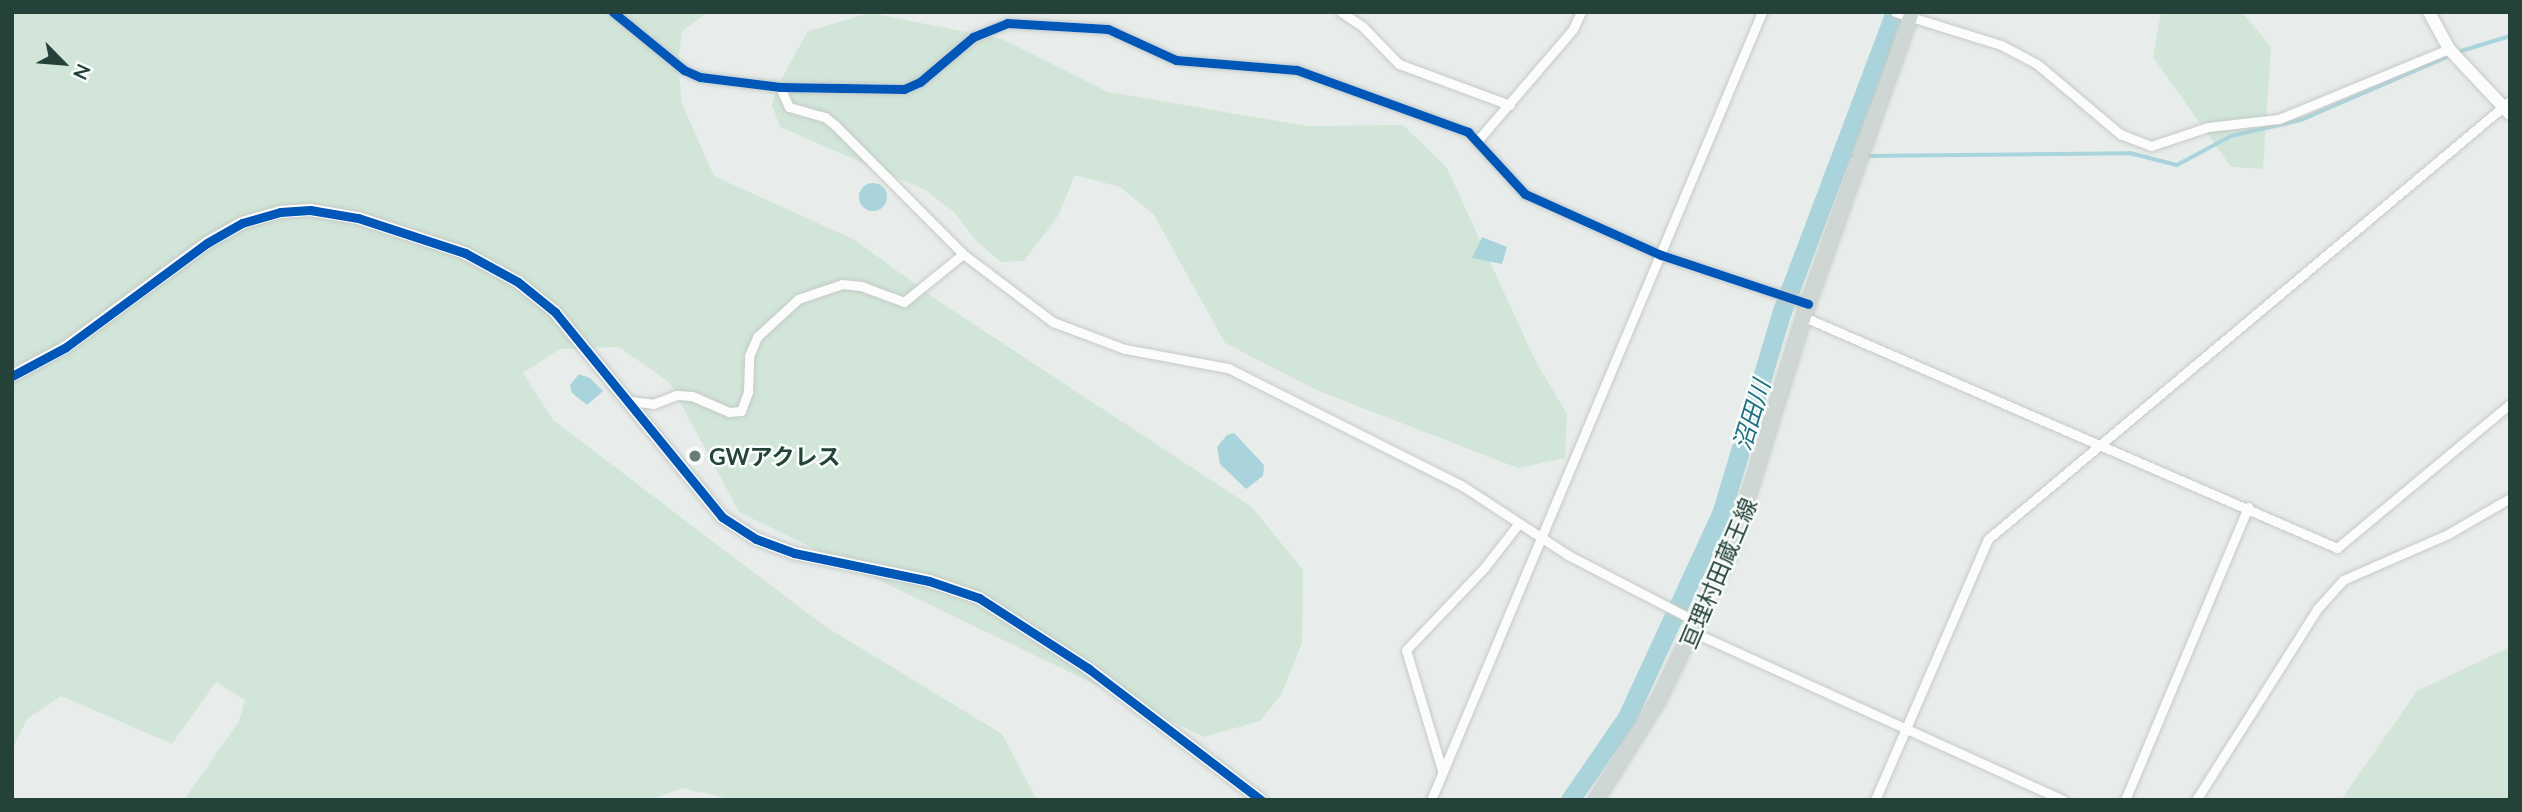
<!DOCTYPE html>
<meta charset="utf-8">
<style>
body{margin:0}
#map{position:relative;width:2522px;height:812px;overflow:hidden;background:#e8edeb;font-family:Lato,"Noto Sans JP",sans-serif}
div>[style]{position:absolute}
.green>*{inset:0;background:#d1e6d8}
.water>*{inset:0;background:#a9d4db}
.round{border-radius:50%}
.stream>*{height:3.5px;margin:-1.75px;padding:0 1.75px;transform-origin:1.75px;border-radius:1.75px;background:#a9d4db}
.river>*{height:19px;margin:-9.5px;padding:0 9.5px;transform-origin:9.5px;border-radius:9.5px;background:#a9d4db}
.roads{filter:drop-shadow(0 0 2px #c5cac8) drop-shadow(0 0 2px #c5cac8)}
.minor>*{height:9px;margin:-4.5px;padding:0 4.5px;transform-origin:4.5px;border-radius:4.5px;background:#fcfcfc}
.tertiary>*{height:12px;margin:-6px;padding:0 6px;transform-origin:6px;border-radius:6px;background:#fcfcfc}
.primary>*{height:14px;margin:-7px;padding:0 7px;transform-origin:7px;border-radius:7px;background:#cfd7d5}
.cycleway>*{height:9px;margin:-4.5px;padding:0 4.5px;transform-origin:4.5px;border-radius:4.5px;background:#0057b8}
.dots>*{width:19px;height:19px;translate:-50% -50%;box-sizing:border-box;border:4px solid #f7fbf9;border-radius:50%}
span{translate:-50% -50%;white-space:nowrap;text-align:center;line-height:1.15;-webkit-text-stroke:5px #f7fbf9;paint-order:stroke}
.poi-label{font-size:23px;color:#24423a;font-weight:700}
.left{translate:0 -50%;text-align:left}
.street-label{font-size:23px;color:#24423a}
.water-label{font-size:24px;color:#1c6f80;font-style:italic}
.frame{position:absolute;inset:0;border:14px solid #24423a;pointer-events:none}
.north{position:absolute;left:28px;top:28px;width:70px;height:70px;-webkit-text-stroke:5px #f7fbf9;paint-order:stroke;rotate:115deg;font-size:19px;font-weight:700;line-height:28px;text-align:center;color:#24423a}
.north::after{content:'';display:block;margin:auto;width:24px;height:32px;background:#24423a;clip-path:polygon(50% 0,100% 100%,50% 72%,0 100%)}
</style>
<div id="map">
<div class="green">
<i style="clip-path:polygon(12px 12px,708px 12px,682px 31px,678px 64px,682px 104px,714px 176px,855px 240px,937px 300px,1252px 507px,1303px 570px,1302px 643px,1281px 695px,1260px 721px,1204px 737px,837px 560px,739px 512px,670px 383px,619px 347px,560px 349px,523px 373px,553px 420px,823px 625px,1002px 734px,1037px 800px,735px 800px,682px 788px,650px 800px,184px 800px,239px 721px,245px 700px,216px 682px,172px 744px,61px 696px,27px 719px,12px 750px)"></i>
<i style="clip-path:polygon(2161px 12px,2242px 12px,2271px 47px,2263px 169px,2231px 167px,2153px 57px)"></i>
<i style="clip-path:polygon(870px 13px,1002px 39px,1108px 92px,1308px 126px,1403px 125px,1447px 168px,1535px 360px,1567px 414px,1565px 458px,1518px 468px,1316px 390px,1225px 343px,1154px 215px,1120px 187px,1075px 175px,1058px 216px,1024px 261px,1001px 262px,977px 242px,954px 212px,925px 190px,780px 127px,772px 105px,779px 83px,808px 31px)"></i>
<i style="clip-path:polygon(2510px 647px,2510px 800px,2341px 800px,2417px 691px)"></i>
</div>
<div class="water">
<i class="round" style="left:859px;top:183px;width:28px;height:28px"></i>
<i style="clip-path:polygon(1482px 237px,1507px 247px,1502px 264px,1472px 258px)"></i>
<i style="clip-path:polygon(579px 374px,590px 378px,603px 391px,587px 405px,572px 393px,570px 385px)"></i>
<i style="clip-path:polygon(1234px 433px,1264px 465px,1263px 476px,1246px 489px,1220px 464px,1217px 447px,1227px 435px)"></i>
</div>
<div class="stream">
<i style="left:2458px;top:52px;width:54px;rotate:-17.1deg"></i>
<i style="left:1842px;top:155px;width:14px;rotate:4deg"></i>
<i style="left:1864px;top:156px;width:266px;rotate:-0.6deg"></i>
<i style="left:2130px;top:153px;width:49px;rotate:14.3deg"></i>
<i style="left:2177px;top:165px;width:61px;rotate:-28.2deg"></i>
<i style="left:2231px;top:136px;width:72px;rotate:-12.9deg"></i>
<i style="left:2301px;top:120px;width:163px;rotate:-23.4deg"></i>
</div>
<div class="river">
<i style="left:1570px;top:800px;width:101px;rotate:-55.5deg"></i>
<i style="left:1627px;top:717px;width:224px;rotate:-65.2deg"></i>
<i style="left:1721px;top:514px;width:212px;rotate:-73.3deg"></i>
<i style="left:1782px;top:311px;width:320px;rotate:-69.3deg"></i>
</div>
<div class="roads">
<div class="minor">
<i style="left:613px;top:12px;width:92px;rotate:39.2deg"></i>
<i style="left:684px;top:70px;width:17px;rotate:24deg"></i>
<i style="left:700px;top:77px;width:81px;rotate:7.1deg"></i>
<i style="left:780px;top:87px;width:124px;rotate:0.9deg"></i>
<i style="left:904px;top:89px;width:17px;rotate:-24deg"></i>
<i style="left:920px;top:82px;width:70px;rotate:-40.3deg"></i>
<i style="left:973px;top:37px;width:37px;rotate:-22deg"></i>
<i style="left:1007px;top:23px;width:101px;rotate:3.4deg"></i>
<i style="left:1108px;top:29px;width:75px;rotate:24.5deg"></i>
<i style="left:1176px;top:60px;width:121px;rotate:4.7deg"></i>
<i style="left:1297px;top:70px;width:182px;rotate:19.9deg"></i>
<i style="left:1468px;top:132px;width:84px;rotate:47.4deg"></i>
<i style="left:1525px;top:194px;width:149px;rotate:24.2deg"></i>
<i style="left:1661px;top:255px;width:155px;rotate:18.4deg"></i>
<i style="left:1341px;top:12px;width:27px;rotate:34deg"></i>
<i style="left:1363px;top:27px;width:52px;rotate:45.8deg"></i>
<i style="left:1399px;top:64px;width:118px;rotate:20.3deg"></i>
<i style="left:1895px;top:12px;width:111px;rotate:17.3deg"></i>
<i style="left:2001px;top:45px;width:41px;rotate:27.8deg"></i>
<i style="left:2037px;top:64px;width:109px;rotate:40.1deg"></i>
<i style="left:2120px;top:134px;width:33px;rotate:21deg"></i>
<i style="left:2151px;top:146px;width:60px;rotate:-18.4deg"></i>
<i style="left:2208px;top:127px;width:71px;rotate:-6.4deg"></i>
<i style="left:2279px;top:119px;width:184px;rotate:-22.4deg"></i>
<i style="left:780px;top:87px;width:22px;rotate:66deg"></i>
<i style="left:789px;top:107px;width:37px;rotate:16deg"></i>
<i style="left:825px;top:117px;width:13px;rotate:39deg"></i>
<i style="left:835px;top:125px;width:182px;rotate:45.2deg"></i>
<i style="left:963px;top:254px;width:113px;rotate:37.1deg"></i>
<i style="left:1053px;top:322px;width:77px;rotate:20.6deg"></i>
<i style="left:1125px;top:349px;width:105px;rotate:10.5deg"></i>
<i style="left:1228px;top:368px;width:261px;rotate:26.7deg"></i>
<i style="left:1461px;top:485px;width:128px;rotate:33.2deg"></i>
<i style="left:1568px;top:555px;width:148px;rotate:27.4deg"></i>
<i style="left:1478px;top:140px;width:146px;rotate:-49.4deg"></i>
<i style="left:1573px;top:29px;width:19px;rotate:-65deg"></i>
<i style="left:1804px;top:317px;width:581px;rotate:23.43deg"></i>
<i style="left:2337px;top:548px;width:225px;rotate:-39.8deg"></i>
<i style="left:630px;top:401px;width:23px;rotate:7deg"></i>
<i style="left:653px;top:404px;width:26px;rotate:-21deg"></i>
<i style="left:677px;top:395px;width:15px;rotate:4deg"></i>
<i style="left:692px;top:396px;width:40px;rotate:23.4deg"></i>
<i style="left:729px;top:412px;width:12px;rotate:-5deg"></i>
<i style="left:741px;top:411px;width:20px;rotate:-70deg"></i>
<i style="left:748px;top:392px;width:36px;rotate:-88deg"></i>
<i style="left:749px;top:356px;width:21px;rotate:-67deg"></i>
<i style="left:757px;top:337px;width:56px;rotate:-42.8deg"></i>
<i style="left:798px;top:299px;width:46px;rotate:-18.8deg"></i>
<i style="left:842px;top:284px;width:19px;rotate:6deg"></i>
<i style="left:861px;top:286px;width:46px;rotate:20.4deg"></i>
<i style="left:904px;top:302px;width:76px;rotate:-39.1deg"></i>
<i style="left:1695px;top:633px;width:405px;rotate:24.4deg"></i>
<i style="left:1442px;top:770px;width:125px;rotate:-106.7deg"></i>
<i style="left:1406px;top:650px;width:113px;rotate:-46.4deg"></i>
<i style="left:1484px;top:568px;width:57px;rotate:-52.1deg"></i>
<i style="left:1431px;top:800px;width:855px;rotate:-67.22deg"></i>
<i style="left:1875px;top:800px;width:284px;rotate:-66.6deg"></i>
<i style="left:1988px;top:539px;width:681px;rotate:-40deg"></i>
<i style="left:2125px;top:800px;width:318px;rotate:-67.2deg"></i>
<i style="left:2196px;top:800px;width:226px;rotate:-57.6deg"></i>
<i style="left:2317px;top:609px;width:39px;rotate:-48deg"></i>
<i style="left:2343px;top:580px;width:115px;rotate:-23.7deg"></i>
<i style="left:2448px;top:534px;width:72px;rotate:-30.1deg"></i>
</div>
<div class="tertiary">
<i style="left:2429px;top:12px;width:42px;rotate:61.6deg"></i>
<i style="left:2449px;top:49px;width:89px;rotate:46.8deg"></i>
<i style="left:12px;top:376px;width:61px;rotate:-28.2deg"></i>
<i style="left:66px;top:347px;width:175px;rotate:-36.4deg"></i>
<i style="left:207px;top:243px;width:40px;rotate:-29.7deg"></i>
<i style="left:242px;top:223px;width:40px;rotate:-16deg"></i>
<i style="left:280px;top:212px;width:30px;rotate:-4deg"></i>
<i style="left:310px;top:210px;width:49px;rotate:9.5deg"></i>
<i style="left:358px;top:218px;width:113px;rotate:18.1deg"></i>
<i style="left:465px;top:253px;width:60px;rotate:28.7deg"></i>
<i style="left:518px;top:282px;width:48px;rotate:39deg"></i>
<i style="left:555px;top:312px;width:264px;rotate:50.8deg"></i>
<i style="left:722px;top:517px;width:40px;rotate:32.9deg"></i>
<i style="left:756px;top:539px;width:40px;rotate:20.2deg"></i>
<i style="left:794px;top:553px;width:138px;rotate:11.7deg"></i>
<i style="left:929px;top:581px;width:53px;rotate:18.8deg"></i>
<i style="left:979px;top:598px;width:131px;rotate:32.8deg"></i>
<i style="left:1089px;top:669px;width:216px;rotate:37.3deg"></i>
</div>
<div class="primary">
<i style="left:1596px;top:800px;width:119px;rotate:-58deg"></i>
<i style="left:1659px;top:699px;width:165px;rotate:-64.1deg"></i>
<i style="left:1731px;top:551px;width:259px;rotate:-72.7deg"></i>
<i style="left:1808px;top:304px;width:310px;rotate:-70.4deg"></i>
</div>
</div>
<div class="cycleway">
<i style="left:613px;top:12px;width:92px;rotate:39.2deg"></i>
<i style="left:684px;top:70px;width:17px;rotate:24deg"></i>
<i style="left:700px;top:77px;width:81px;rotate:7.1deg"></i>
<i style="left:780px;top:87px;width:124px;rotate:0.9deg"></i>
<i style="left:904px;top:89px;width:17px;rotate:-24deg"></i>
<i style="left:920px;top:82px;width:70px;rotate:-40.3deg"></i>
<i style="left:973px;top:37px;width:37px;rotate:-22deg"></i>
<i style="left:1007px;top:23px;width:101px;rotate:3.4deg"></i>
<i style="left:1108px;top:29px;width:75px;rotate:24.5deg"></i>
<i style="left:1176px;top:60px;width:121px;rotate:4.7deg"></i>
<i style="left:1297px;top:70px;width:182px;rotate:19.9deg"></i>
<i style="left:1468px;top:132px;width:84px;rotate:47.4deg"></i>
<i style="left:1525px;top:194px;width:149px;rotate:24.2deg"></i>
<i style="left:1661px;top:255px;width:155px;rotate:18.4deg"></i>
<i style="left:12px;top:376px;width:61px;rotate:-28.2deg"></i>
<i style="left:66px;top:347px;width:175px;rotate:-36.4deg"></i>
<i style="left:207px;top:243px;width:40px;rotate:-29.7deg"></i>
<i style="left:242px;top:223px;width:40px;rotate:-16deg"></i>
<i style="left:280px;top:212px;width:30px;rotate:-4deg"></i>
<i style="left:310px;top:210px;width:49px;rotate:9.5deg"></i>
<i style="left:358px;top:218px;width:113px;rotate:18.1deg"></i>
<i style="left:465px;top:253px;width:60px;rotate:28.7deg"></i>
<i style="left:518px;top:282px;width:48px;rotate:39deg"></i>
<i style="left:555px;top:312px;width:264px;rotate:50.8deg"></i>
<i style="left:722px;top:517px;width:40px;rotate:32.9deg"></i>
<i style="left:756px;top:539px;width:40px;rotate:20.2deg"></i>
<i style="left:794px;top:553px;width:138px;rotate:11.7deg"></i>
<i style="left:929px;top:581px;width:53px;rotate:18.8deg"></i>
<i style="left:979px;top:598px;width:131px;rotate:32.8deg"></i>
<i style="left:1089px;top:669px;width:216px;rotate:37.3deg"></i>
</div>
<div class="dots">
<i style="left:695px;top:456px;background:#697e78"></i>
</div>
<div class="poi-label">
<span class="left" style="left:709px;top:456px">GWアクレス</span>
</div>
<div class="street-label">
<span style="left:1718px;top:573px;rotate:-67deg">亘理村田蔵王線</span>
</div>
<div class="water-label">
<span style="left:1751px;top:415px;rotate:-73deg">沼田川</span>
</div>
<div class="frame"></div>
<div class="north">N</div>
</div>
